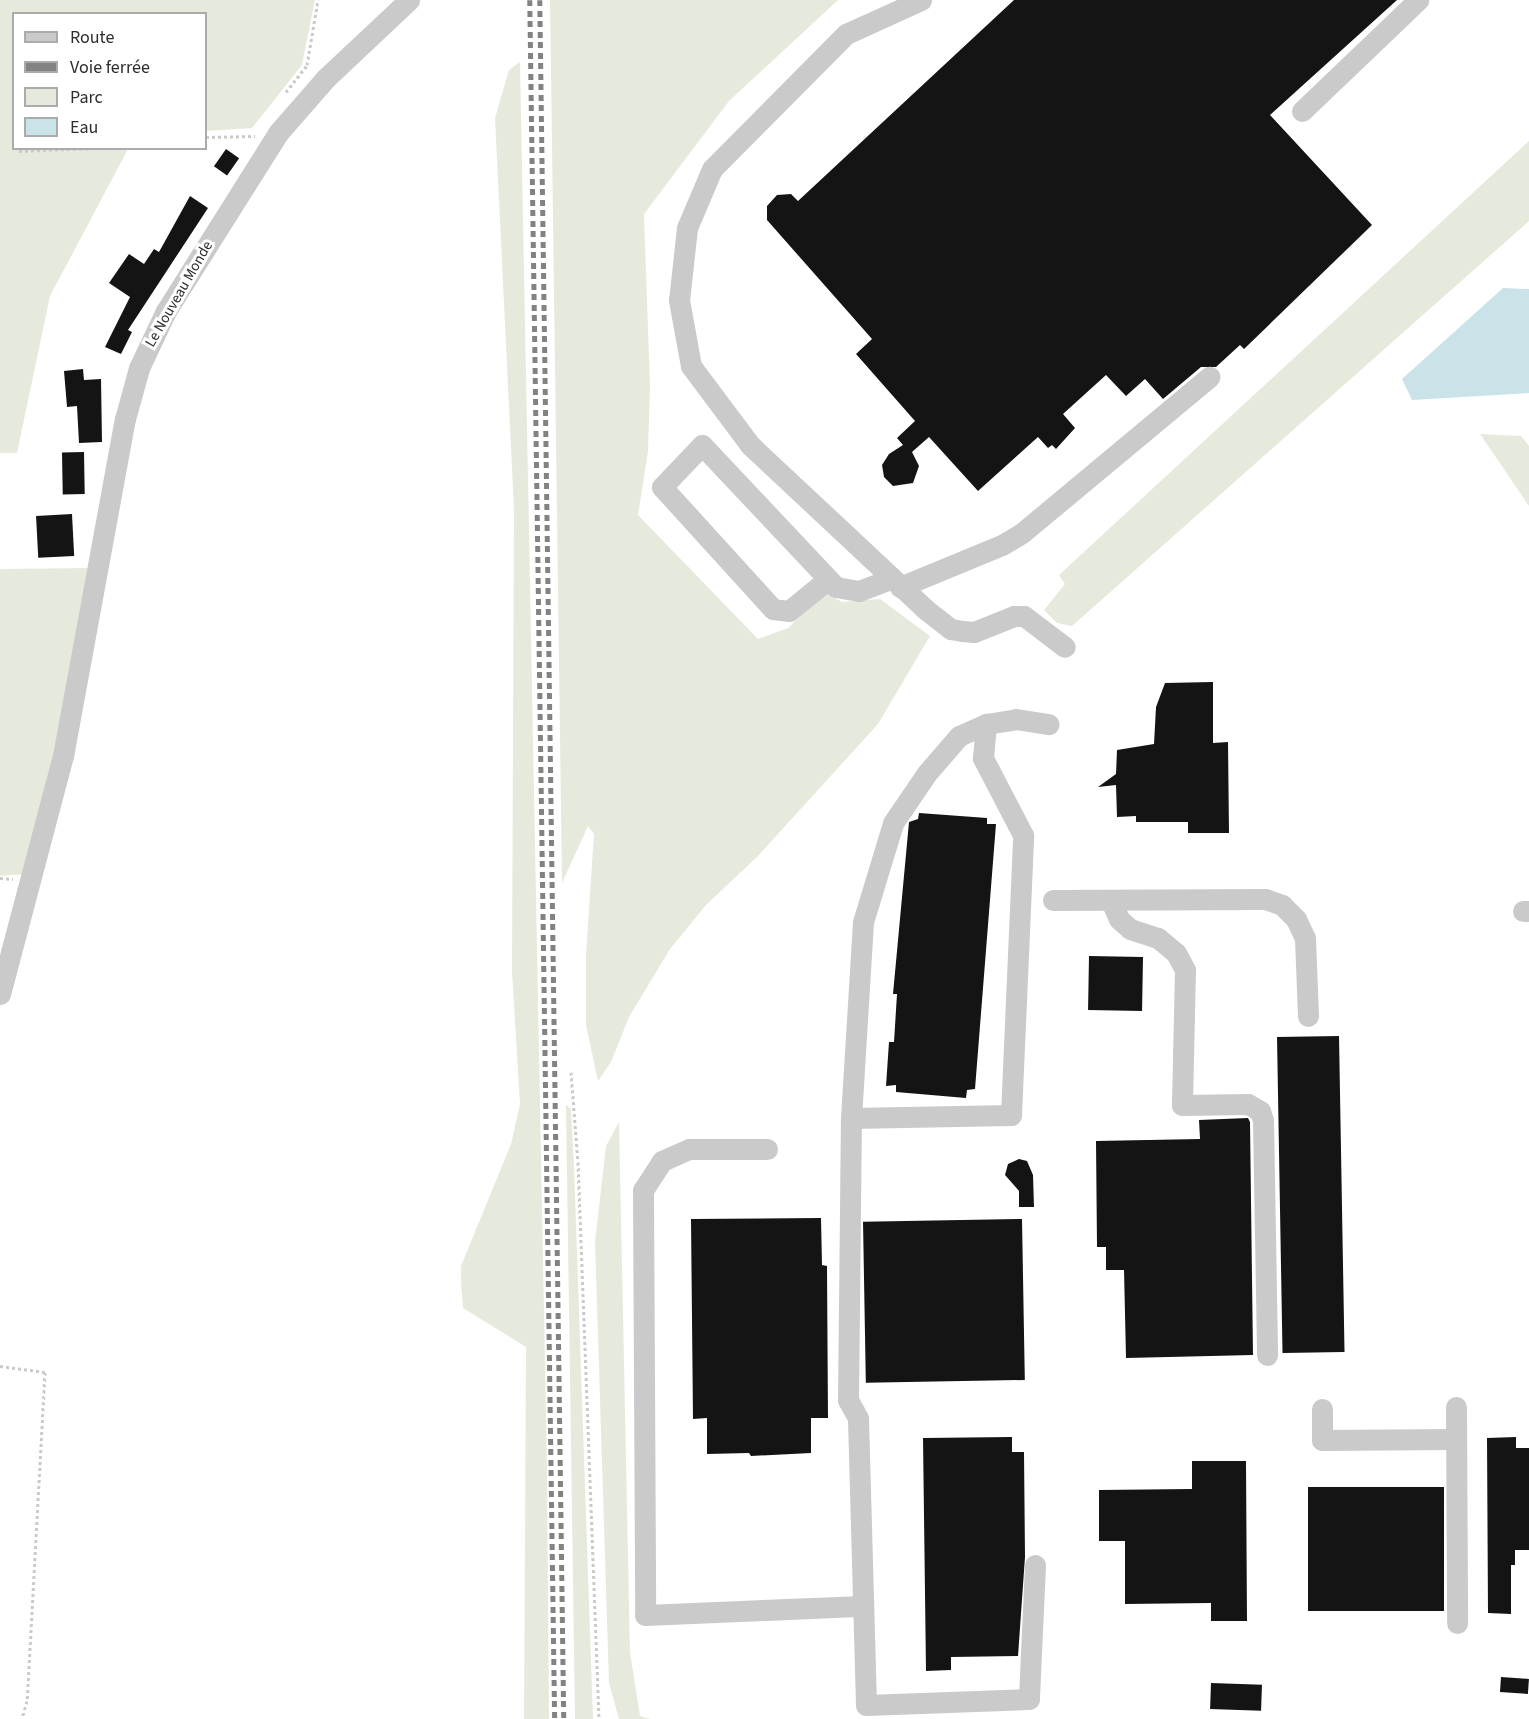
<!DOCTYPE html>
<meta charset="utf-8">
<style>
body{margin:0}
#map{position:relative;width:1529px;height:1719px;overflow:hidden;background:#fff;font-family:"Source Sans 3",sans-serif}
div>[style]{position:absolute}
.green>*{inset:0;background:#e6eadc}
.water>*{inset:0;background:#cae3e8}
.building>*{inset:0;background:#141414;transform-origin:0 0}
.path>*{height:3px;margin-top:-1.5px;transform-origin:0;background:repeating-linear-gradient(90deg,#cacaca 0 3px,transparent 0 6px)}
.minor>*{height:21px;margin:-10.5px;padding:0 10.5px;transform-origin:10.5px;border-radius:10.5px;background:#cacaca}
.rail>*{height:4.5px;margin-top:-2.25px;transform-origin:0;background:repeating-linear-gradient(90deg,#828282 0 6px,transparent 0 10.5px)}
span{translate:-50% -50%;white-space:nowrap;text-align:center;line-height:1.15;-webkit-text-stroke:6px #fff;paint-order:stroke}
.street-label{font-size:15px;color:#2d2d2d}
.legend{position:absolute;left:12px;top:12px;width:195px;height:138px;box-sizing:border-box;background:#fff;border:2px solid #ababab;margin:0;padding:8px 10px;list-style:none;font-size:18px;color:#2d2d2d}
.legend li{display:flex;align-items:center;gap:12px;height:30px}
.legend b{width:30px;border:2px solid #ababab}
</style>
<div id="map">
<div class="green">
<i style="clip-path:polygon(0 0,315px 0,302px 65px,252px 128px,206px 131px,206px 14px,14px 14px,14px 148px,128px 149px,50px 296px,17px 453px,0 453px)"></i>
<i style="clip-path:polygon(550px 0,838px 0,729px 101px,644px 214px,650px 386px,648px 451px,638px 515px,758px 639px,788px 628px,825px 592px,842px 602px,880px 599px,930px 636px,878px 724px,758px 856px,706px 905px,670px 949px,629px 1017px,611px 1062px,598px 1081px,586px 1025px,586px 955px,594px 834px,588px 826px,562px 883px)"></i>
<i style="clip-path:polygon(520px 62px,547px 1469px,549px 1719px,524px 1719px,526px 1347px,463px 1308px,461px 1283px,461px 1266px,511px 1144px,520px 1104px,512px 972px,514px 510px,495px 118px,509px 70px)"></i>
<i style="clip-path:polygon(1529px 141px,1529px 221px,1072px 626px,1057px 623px,1044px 610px,1065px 584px,1059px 575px)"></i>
<i style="clip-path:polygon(1480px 434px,1521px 436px,1529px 446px,1529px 506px)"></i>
<i style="clip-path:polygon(90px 568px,51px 768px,24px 874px,0 876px,0 569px)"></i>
<i style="clip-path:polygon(566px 1105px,571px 1109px,574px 1166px,593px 1719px,575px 1719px)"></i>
<i style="clip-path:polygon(619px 1122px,630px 1652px,640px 1716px,650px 1719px,619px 1719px,609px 1683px,595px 1242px,606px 1146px)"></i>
</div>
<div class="water">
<i style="clip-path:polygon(1503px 288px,1529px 289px,1529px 393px,1412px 400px,1402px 379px)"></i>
</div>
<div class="building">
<i style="clip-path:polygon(1014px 0,1397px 0,1270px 115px,1372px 225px,1244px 349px,1240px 345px,1216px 367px,1201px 367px,1163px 399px,1145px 379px,1126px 396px,1106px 375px,1063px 414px,1075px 428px,1056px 449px,1052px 445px,1048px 448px,1038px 437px,978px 491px,929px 437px,912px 452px,919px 466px,913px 483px,893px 486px,884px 477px,882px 465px,889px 454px,903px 445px,897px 438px,915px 421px,856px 354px,872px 339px,767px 220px,767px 206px,777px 195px,791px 194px,798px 201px)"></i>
<i style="left:226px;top:149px;width:16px;height:21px;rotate:35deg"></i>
<i style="clip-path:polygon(190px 196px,208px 208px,128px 330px,132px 332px,121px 354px,105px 347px,130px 297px,109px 283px,129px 254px,144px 264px,154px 249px,159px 252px)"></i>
<i style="clip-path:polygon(83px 369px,84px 380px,101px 379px,102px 442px,79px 443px,77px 406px,67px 407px,64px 371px)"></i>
<i style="left:84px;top:452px;width:42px;height:22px;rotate:89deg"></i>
<i style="left:72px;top:514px;width:42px;height:36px;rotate:87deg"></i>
<i style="clip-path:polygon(1213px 682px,1213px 743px,1228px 742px,1229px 833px,1188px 833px,1188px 822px,1136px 822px,1136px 816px,1117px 817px,1116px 785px,1098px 787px,1116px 774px,1117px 750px,1154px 744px,1156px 707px,1165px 683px)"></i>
<i style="clip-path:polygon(919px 813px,987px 818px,987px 824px,996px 824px,975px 1089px,967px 1090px,966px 1098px,896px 1092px,896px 1085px,886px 1086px,889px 1042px,894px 1042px,897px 994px,893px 994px,909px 822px,918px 819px)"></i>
<i style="left:1143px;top:957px;width:54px;height:54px;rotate:91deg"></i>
<i style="left:1339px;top:1036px;width:316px;height:62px;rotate:89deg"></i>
<i style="clip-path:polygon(1199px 1120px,1248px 1118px,1250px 1122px,1253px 1355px,1126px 1358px,1124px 1270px,1106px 1270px,1106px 1247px,1097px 1247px,1096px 1141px,1200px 1139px)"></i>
<i style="clip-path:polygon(1019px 1159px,1027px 1161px,1033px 1175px,1034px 1207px,1019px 1207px,1019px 1191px,1005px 1175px,1008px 1164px)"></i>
<i style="clip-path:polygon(821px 1218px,822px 1265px,827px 1266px,828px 1418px,811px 1418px,811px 1453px,751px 1456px,749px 1453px,707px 1454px,707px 1418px,693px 1419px,691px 1219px)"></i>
<i style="left:1022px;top:1219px;width:161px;height:159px;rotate:89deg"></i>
<i style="clip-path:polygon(1012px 1437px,1012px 1452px,1024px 1452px,1025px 1557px,1018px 1656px,951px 1657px,951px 1670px,926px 1671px,923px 1438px)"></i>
<i style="clip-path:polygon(1516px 1437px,1516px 1448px,1529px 1448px,1529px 1550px,1515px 1550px,1515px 1565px,1511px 1565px,1511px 1614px,1488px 1613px,1487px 1438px)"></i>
<i style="clip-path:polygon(1192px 1461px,1246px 1461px,1247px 1621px,1211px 1621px,1211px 1603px,1125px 1604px,1125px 1541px,1099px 1541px,1099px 1490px,1192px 1489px)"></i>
<i style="left:1444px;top:1487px;width:124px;height:136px;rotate:90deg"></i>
<i style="left:1501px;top:1677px;width:28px;height:15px;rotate:4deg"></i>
<i style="left:1211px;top:1683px;width:51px;height:26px;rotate:2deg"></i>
</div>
<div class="path">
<i style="left:286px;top:92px;width:34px;rotate:-52deg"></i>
<i style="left:307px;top:65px;width:66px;rotate:-80.4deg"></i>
<i style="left:206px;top:137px;width:49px;rotate:-1.2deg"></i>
<i style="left:19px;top:151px;width:74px;rotate:-2.3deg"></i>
<i style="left:0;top:878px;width:13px;rotate:4deg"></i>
<i style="left:571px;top:1072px;width:90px;rotate:85.6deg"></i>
<i style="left:578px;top:1162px;width:557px;rotate:87.84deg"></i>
<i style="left:0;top:1366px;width:45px;rotate:7.6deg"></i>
<i style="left:45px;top:1372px;width:329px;rotate:93.1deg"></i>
<i style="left:27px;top:1701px;width:19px;rotate:106deg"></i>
</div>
<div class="minor">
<i style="left:921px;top:0;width:82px;rotate:155.6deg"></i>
<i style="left:846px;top:34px;width:190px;rotate:134.8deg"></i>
<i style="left:712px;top:169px;width:64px;rotate:113deg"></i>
<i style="left:687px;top:228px;width:72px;rotate:96.3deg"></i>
<i style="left:679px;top:300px;width:67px;rotate:79.7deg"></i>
<i style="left:691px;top:366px;width:99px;rotate:53.2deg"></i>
<i style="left:750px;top:445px;width:240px;rotate:43.1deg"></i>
<i style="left:925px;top:609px;width:33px;rotate:38deg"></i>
<i style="left:951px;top:629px;width:11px;rotate:10deg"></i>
<i style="left:962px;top:631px;width:12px;rotate:5deg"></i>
<i style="left:974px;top:632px;width:43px;rotate:-21.8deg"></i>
<i style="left:1014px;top:616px;width:10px"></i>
<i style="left:1024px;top:616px;width:51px;rotate:37.1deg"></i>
<i style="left:1302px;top:111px;width:161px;rotate:-43.7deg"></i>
<i style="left:827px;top:580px;width:49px;rotate:140.8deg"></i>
<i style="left:789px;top:611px;width:16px;rotate:-173deg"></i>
<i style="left:773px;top:609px;width:165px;rotate:-132.3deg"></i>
<i style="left:662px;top:487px;width:58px;rotate:-46.4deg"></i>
<i style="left:702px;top:445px;width:195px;rotate:46.7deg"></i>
<i style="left:836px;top:587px;width:23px;rotate:10deg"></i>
<i style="left:859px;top:591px;width:33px;rotate:-21deg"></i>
<i style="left:900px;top:587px;width:110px;rotate:-22.4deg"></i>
<i style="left:1002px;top:545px;width:23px;rotate:-31deg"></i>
<i style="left:1022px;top:533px;width:244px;rotate:-39.8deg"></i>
<i style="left:1053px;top:900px;width:212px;rotate:-0.3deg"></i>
<i style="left:1265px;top:899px;width:18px;rotate:19deg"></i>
<i style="left:1282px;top:905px;width:20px;rotate:45deg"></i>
<i style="left:1296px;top:919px;width:21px;rotate:65deg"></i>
<i style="left:1305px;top:938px;width:78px;rotate:87.8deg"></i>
<i style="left:1111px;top:901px;width:20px;rotate:66deg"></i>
<i style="left:1119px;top:919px;width:15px;rotate:42deg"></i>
<i style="left:1130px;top:929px;width:29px;rotate:18deg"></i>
<i style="left:1158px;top:938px;width:23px;rotate:40deg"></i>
<i style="left:1176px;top:953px;width:19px;rotate:62deg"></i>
<i style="left:1185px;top:970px;width:135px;rotate:91.3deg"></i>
<i style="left:1182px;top:1105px;width:66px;rotate:-0.9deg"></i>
<i style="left:1248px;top:1104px;width:14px;rotate:30deg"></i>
<i style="left:1260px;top:1111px;width:9px;rotate:72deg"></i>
<i style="left:1263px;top:1120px;width:235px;rotate:89deg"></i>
<i style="left:1523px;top:911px;width:6px"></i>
<i style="left:0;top:994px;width:246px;rotate:-75.2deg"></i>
<i style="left:63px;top:756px;width:343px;rotate:-79.6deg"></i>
<i style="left:125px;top:419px;width:53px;rotate:-74.6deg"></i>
<i style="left:139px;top:368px;width:63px;rotate:-64.7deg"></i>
<i style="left:166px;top:311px;width:210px;rotate:-57.8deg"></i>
<i style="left:278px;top:133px;width:73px;rotate:-48.9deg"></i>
<i style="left:326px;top:78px;width:114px;rotate:-43.2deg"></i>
<i style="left:851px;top:1118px;width:160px;rotate:-1.1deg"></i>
<i style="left:1011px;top:1115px;width:280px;rotate:-87.5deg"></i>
<i style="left:1023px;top:835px;width:87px;rotate:-117.5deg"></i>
<i style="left:983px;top:758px;width:34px;rotate:-85deg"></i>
<i style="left:767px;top:1149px;width:78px;rotate:180deg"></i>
<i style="left:689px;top:1149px;width:30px;rotate:156deg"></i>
<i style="left:662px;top:1161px;width:35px;rotate:123deg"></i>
<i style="left:643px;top:1190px;width:425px;rotate:89.7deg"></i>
<i style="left:645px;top:1615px;width:218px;rotate:-2.4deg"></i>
<i style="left:1456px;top:1407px;width:216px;rotate:89.7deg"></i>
<i style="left:1322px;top:1409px;width:31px;rotate:90deg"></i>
<i style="left:1322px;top:1440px;width:134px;rotate:-0.4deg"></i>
<i style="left:1035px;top:1565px;width:134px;rotate:92.6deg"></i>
<i style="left:1029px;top:1699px;width:163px;rotate:177.9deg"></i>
<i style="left:866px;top:1705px;width:287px;rotate:-91.6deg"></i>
<i style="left:858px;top:1418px;width:21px;rotate:-119deg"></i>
<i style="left:848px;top:1400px;width:282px;rotate:-89.4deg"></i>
<i style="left:851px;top:1118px;width:196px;rotate:-86.5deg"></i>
<i style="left:863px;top:922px;width:103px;rotate:-73.1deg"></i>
<i style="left:893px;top:823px;width:60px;rotate:-55.8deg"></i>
<i style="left:927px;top:773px;width:49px;rotate:-49.1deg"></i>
<i style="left:959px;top:736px;width:30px;rotate:-24deg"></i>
<i style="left:986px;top:724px;width:30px;rotate:-9deg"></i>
<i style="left:1016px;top:719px;width:33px;rotate:9deg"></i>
</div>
<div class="rail">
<i style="left:530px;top:0;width:1719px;rotate:89.17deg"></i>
<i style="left:540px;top:0;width:1719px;rotate:89.2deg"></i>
</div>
<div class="street-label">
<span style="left:179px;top:294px;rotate:-60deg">Le Nouveau Monde</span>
</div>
<ul class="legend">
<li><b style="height:8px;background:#cacaca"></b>Route</li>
<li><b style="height:8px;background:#828282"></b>Voie ferrée</li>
<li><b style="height:16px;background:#e6eadc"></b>Parc</li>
<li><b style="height:16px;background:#cae3e8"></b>Eau</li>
</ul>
</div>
